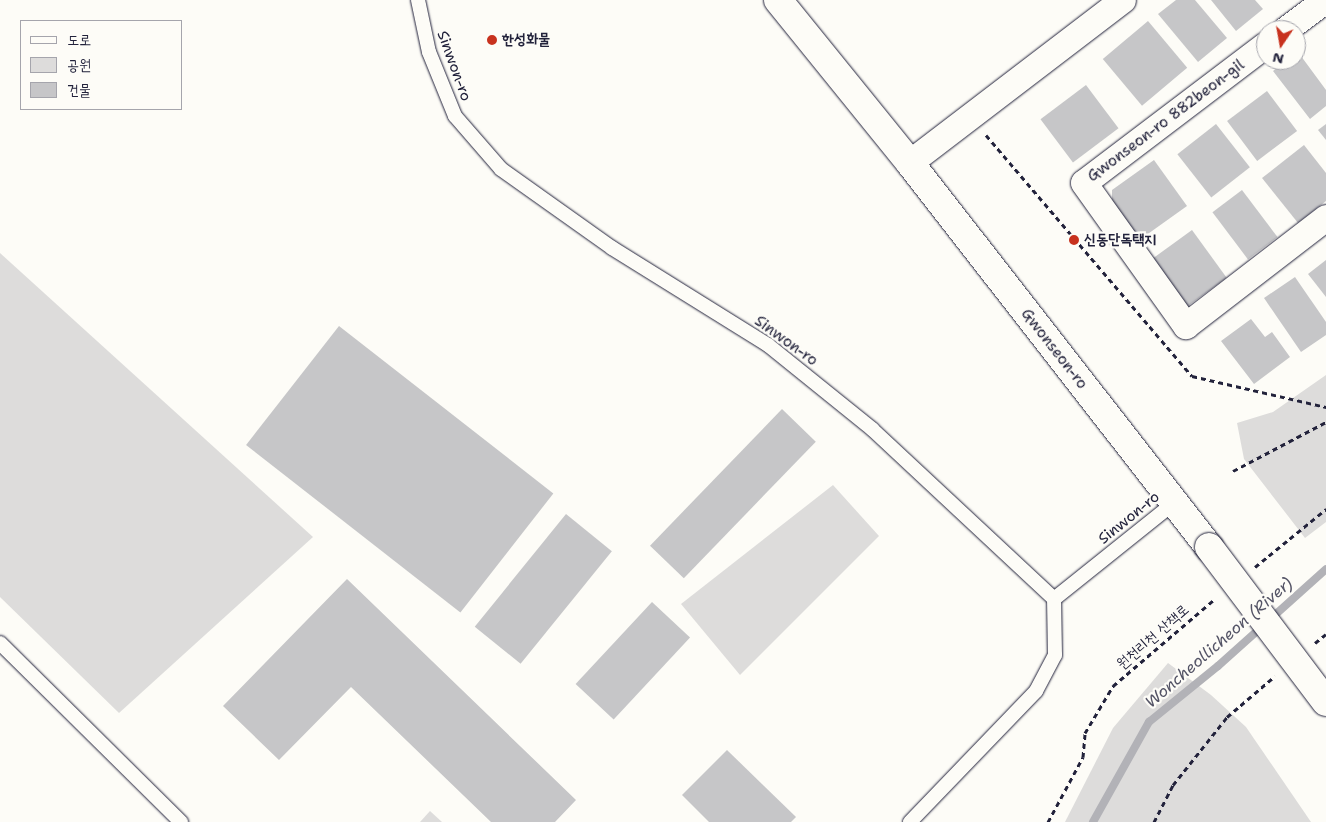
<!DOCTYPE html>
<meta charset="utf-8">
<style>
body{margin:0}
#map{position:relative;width:1326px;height:822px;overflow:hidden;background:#fdfcf7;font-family:"Shantell Sans","Poor Story",sans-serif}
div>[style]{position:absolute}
.green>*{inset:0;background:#dddcdb}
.stream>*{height:8px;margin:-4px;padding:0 4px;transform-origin:4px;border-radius:4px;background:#b2b2b7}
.building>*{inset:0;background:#c6c6c8;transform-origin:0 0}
.path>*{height:3px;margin-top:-1.5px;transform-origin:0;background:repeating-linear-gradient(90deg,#22223b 0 5px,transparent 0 9px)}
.roads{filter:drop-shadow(0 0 1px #22223b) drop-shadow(0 0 1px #22223b)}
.service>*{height:14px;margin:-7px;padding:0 7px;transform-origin:7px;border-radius:7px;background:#fdfcf7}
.minor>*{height:26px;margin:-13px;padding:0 13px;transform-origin:13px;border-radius:13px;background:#fdfcf7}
.tertiary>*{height:28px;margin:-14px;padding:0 14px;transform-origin:14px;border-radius:14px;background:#fdfcf7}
.bridges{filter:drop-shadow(0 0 1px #22223b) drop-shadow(0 0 1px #22223b)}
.tertiary-bridge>*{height:28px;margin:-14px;padding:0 14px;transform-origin:14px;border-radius:14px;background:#fdfcf7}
.dots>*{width:14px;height:14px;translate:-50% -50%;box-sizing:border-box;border:2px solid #fdfcf7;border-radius:50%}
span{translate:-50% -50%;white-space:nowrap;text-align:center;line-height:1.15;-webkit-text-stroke:4.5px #fdfcf7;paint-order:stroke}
.poi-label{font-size:15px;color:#22223b;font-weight:700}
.left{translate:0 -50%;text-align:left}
.street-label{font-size:15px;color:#22223b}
.water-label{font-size:16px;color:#545466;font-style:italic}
.legend{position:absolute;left:20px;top:20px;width:162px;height:90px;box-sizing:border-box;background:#fdfcf7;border:1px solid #a5a5ac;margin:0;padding:6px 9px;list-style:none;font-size:15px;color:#22223b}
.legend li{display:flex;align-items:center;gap:10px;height:25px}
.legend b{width:25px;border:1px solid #a5a5ac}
.north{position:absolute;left:1256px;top:20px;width:50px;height:50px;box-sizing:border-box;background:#fdfcf7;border:1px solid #a5a5ac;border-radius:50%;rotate:192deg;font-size:14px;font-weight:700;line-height:20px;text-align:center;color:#22223b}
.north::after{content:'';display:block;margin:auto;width:18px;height:22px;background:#c8321e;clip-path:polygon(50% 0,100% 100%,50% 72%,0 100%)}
</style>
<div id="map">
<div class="green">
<i style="clip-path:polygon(0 253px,313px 537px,119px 713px,0 597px)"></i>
<i style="clip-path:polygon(1326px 375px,1326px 522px,1305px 538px,1244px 459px,1237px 423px,1273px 412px)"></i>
<i style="clip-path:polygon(833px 485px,879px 536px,740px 675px,681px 604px)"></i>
<i style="clip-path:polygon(1168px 663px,1211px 695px,1246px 727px,1311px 822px,1065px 822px,1113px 728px)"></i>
<i style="clip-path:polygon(430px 811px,442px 822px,420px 822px)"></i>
</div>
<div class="stream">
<i style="left:1093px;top:822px;width:115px;rotate:-60.8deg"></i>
<i style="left:1149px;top:722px;width:89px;rotate:-39.1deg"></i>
<i style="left:1218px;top:666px;width:145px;rotate:-41.9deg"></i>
</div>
<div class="building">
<i style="clip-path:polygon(1176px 0,1195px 0,1227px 38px,1198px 62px,1158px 14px)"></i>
<i style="clip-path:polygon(1211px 0,1255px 0,1263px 9px,1236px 31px)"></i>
<i style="left:1148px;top:21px;width:61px;height:59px;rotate:50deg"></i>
<i style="clip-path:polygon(1298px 52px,1326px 90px,1326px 106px,1310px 119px,1273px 71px,1287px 60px,1296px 60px)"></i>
<i style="left:1086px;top:85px;width:54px;height:57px;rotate:53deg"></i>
<i style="left:1267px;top:91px;width:50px;height:50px;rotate:53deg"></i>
<i style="left:1216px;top:124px;width:55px;height:49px;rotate:52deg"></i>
<i style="clip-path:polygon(1326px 124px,1326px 140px,1318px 130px)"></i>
<i style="clip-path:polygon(1304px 145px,1326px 173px,1326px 201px,1298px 223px,1262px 178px)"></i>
<i style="clip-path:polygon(1154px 160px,1187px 206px,1138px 241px,1112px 205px,1112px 190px)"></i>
<i style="left:1242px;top:190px;width:59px;height:37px;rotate:53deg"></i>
<i style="left:1192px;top:230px;width:59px;height:49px;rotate:54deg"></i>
<i style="clip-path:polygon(1326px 260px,1326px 297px,1308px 274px)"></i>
<i style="clip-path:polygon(1295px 277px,1326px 322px,1326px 335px,1301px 352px,1264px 298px)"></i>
<i style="clip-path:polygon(1251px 319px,1265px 337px,1272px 332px,1290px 357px,1254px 384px,1221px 341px)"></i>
<i style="left:339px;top:326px;width:272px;height:151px;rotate:38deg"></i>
<i style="left:782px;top:409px;width:47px;height:190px;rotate:44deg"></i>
<i style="left:566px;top:514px;width:59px;height:145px;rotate:39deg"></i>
<i style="clip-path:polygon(347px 579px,576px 800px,555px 822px,491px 822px,351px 687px,279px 760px,223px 706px)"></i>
<i style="left:652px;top:602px;width:52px;height:112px;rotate:43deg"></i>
<i style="clip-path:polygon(727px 750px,796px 817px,791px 822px,709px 822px,682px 795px)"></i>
</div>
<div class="path">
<i style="left:986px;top:135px;width:317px;rotate:49.5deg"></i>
<i style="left:1192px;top:376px;width:138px;rotate:13deg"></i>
<i style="left:1233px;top:471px;width:105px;rotate:-27.8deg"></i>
<i style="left:1255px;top:567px;width:92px;rotate:-39.2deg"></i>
<i style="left:1315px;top:643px;width:14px;rotate:-39deg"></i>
<i style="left:1048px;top:822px;width:74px;rotate:-61.7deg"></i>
<i style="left:1083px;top:757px;width:24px;rotate:-85deg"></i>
<i style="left:1085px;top:733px;width:55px;rotate:-59.2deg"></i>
<i style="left:1113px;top:686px;width:134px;rotate:-40.5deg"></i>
<i style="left:1154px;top:822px;width:42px;rotate:-62.8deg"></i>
<i style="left:1173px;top:785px;width:87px;rotate:-51.5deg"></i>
<i style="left:1227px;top:717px;width:63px;rotate:-40.5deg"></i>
</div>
<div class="roads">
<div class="service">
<i style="left:418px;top:0;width:53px;rotate:78.1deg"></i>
<i style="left:429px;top:52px;width:69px;rotate:67.9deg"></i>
<i style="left:455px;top:116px;width:70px;rotate:49deg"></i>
<i style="left:501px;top:169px;width:136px;rotate:35.4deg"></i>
<i style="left:612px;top:248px;width:184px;rotate:31.9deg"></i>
<i style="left:768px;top:345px;width:134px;rotate:38.9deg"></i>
<i style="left:872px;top:429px;width:249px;rotate:43deg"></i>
<i style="left:1054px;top:599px;width:154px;rotate:-38.7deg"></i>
<i style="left:0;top:643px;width:255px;rotate:44.7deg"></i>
<i style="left:910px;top:822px;width:182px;rotate:-46.1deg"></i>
<i style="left:1036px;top:691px;width:41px;rotate:-62.2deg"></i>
<i style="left:1055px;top:655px;width:56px;rotate:-91deg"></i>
</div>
<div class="minor">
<i style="left:1286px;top:30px;width:50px;rotate:-36.9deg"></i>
<i style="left:1266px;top:45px;width:228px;rotate:142.8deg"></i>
<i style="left:1084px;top:183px;width:176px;rotate:54.5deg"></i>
<i style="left:1186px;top:326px;width:177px;rotate:-37.6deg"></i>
<i style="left:910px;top:163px;width:268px;rotate:-37.4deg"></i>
</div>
<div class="tertiary">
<i style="left:778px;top:0;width:210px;rotate:51deg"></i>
<i style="left:910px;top:163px;width:487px;rotate:52.1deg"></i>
</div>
</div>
<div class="bridges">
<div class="tertiary-bridge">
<i style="left:1209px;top:547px;width:194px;rotate:53deg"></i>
</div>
</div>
<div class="dots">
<i style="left:492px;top:40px;background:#c8321e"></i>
<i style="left:1074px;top:240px;background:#c8321e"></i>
</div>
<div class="poi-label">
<span class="left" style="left:502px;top:40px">한성화물</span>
<span class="left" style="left:1084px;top:240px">신동단독택지</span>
</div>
<div class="street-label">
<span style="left:454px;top:66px;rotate:70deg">Sinwon-ro</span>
<span style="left:1166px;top:121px;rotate:-37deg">Gwonseon-ro 882beon-gil</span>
<span style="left:786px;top:341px;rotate:36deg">Sinwon-ro</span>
<span style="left:1054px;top:349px;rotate:52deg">Gwonseon-ro</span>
<span style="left:1129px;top:518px;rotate:-39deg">Sinwon-ro</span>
<span style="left:1153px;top:637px;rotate:-41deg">원천리천 산책로</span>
</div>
<div class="water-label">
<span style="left:1219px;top:643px;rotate:-41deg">Woncheollicheon (River)</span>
</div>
<ul class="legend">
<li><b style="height:6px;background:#fdfcf7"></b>도로</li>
<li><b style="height:14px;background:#dddcdb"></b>공원</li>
<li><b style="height:14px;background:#c6c6c8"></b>건물</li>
</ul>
<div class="north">N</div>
</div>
